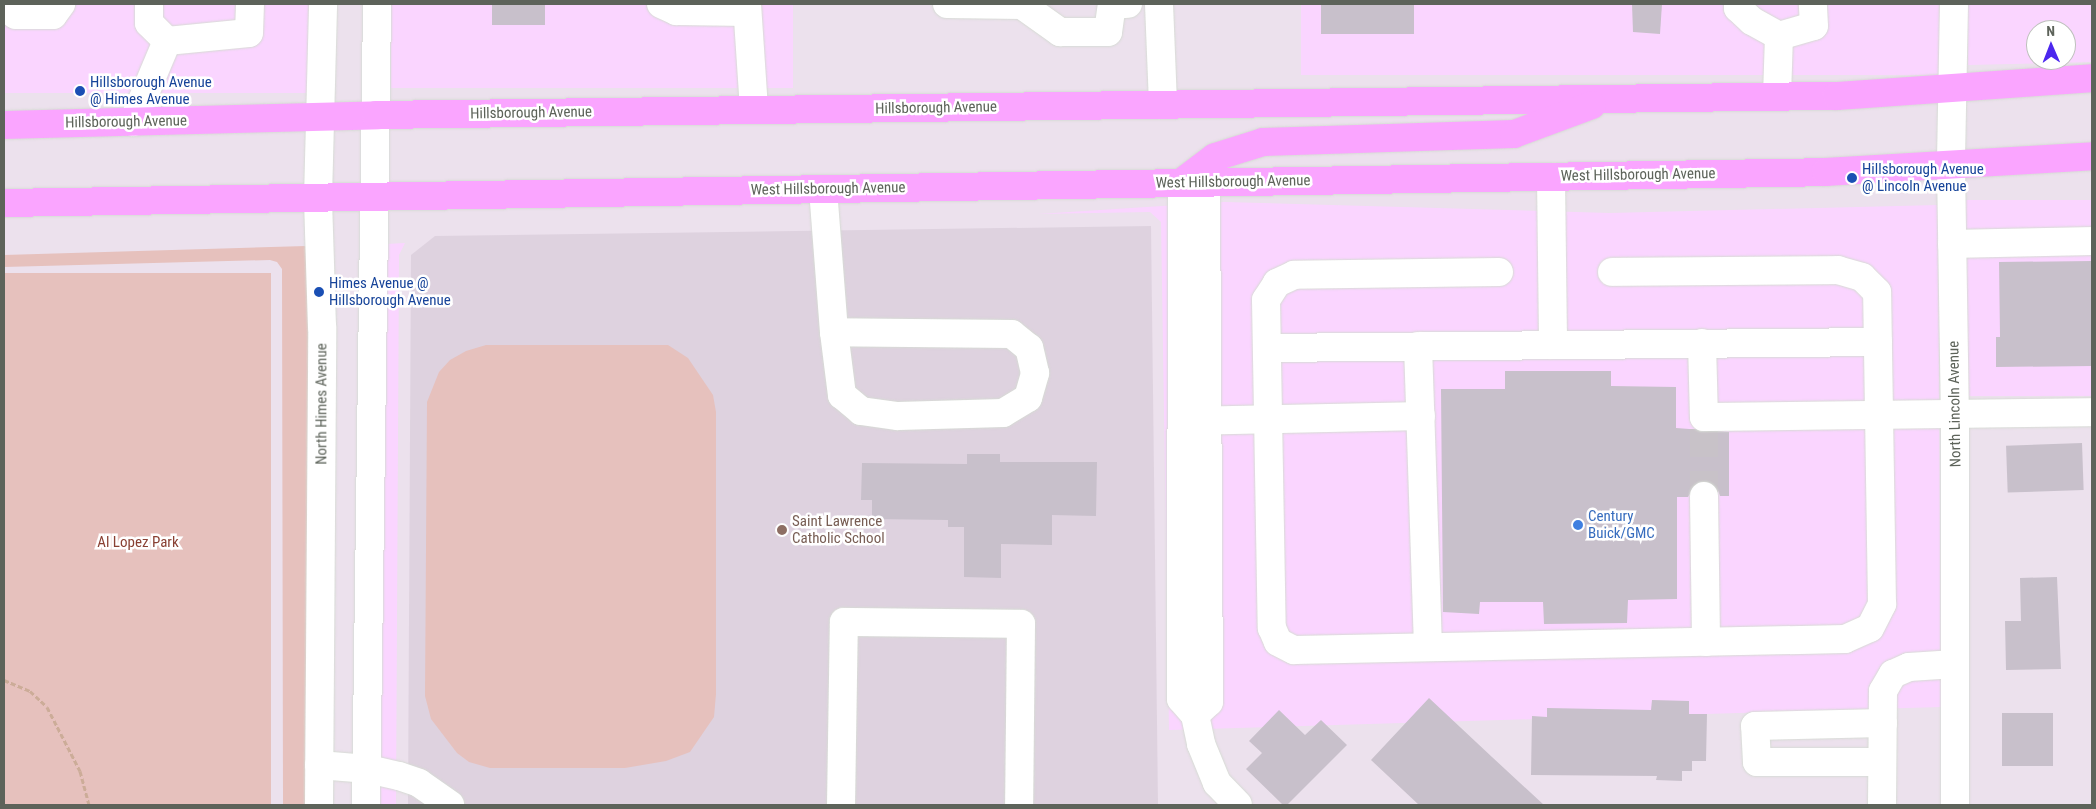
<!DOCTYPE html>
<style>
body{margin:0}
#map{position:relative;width:2096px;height:809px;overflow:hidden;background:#ece1ed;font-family:"Roboto Condensed",sans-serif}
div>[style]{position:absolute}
.commercial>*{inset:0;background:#fad5ff;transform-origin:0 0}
.education>*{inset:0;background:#ded2df}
.green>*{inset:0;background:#e6c1bd;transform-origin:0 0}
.building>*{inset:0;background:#c8c0cb;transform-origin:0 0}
.minor-tunnel>*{height:28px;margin-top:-14px;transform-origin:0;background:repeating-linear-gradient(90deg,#c8c2c8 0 28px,transparent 0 42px)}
.path>*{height:3px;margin-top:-1.5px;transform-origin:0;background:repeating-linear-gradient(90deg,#ccac98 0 5px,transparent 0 7.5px)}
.roads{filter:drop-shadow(0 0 1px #d6dbd4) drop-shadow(0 0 1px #d6dbd4)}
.minor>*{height:28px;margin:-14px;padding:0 14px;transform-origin:14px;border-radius:14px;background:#fff}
.major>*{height:28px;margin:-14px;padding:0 14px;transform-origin:14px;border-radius:14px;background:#faa5ff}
.dots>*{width:14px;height:14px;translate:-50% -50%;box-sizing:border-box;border:2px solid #fff;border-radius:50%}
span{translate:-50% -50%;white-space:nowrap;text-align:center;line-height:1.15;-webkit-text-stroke:5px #fff;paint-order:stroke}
.transit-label{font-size:15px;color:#164399}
.left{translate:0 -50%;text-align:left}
.street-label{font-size:15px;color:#5d635a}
.shop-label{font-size:15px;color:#366cbe}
.education-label{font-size:15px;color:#785e54}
.park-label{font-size:15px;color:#894033}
.frame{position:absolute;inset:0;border:5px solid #5d635a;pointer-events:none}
.north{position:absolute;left:2026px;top:20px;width:50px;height:50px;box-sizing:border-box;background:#fff;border:1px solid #bec1bd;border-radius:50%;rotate:359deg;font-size:14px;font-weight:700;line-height:20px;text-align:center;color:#5d635a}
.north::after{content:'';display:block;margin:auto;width:18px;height:22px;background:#4c27ee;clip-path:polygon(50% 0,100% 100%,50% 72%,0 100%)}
</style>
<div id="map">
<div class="commercial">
<i style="left:4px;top:4px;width:305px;height:89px"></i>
<i style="left:391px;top:4px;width:402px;height:84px"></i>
<i style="left:1301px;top:4px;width:640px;height:71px"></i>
<i style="clip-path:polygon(evenodd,1968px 4px,2092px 4px,2092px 62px,1968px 65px,1968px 4px,2036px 30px,2066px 30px,2066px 60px,2036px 60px,2036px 30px)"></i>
<i style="left:2092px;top:200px;width:196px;height:127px;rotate:90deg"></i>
<i style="clip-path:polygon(1224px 202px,1610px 213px,1938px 205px,1941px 707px,1169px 730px,1161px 222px,1150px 212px,1038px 214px)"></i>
<i style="clip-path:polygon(405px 243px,399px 255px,396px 805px,379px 805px,386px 244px)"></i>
</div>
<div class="education">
<i style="clip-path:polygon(1151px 226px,1158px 805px,408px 805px,411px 255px,435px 236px)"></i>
</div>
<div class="green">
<i style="clip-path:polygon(306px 246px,309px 328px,305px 805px,283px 805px,282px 269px,277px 262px,270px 260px,4px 267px,4px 255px)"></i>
<i style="left:271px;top:273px;width:532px;height:267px;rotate:90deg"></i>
<i style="clip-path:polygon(486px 345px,668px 345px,688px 358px,713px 395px,716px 412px,716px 694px,714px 717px,690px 752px,666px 761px,625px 768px,490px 768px,469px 762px,457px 753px,431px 719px,425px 696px,427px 402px,439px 372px,450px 360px,466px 351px)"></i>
</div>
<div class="building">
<i style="left:492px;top:4px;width:53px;height:21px"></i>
<i style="left:1321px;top:4px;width:93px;height:30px"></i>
<i style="clip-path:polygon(1632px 4px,1662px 4px,1660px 34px,1633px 32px)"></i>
<i style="clip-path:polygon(2092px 261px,2092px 366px,1996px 367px,1996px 337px,2000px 337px,1999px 262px)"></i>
<i style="clip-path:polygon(1505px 371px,1611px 371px,1611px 386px,1676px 387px,1676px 428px,1729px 432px,1729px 496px,1720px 496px,1717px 488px,1704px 480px,1696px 483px,1688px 497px,1677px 497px,1677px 599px,1628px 600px,1627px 623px,1544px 624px,1543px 602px,1480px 602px,1479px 614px,1443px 612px,1441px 389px,1505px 389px)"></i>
<i style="left:2082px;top:443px;width:47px;height:76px;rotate:88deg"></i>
<i style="clip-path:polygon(967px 454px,1000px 454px,1000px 462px,1097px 462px,1096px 516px,1052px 515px,1052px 545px,1001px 544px,1001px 578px,964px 577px,964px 527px,948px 527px,948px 520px,872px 519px,872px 500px,861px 500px,862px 463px,967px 464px)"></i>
<i style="clip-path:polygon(2057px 577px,2061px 669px,2006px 670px,2005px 621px,2021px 621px,2020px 578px)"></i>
<i style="clip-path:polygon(1429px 698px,1492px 757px,1544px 805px,1419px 805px,1371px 760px)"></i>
<i style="clip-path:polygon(1652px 700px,1689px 701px,1689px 714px,1707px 714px,1706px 761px,1692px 761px,1692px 771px,1682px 771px,1682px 781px,1656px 780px,1657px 776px,1531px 775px,1532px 716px,1547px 717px,1547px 708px,1651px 710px)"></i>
<i style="clip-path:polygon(1279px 710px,1305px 735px,1321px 720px,1347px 745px,1287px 805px,1283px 805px,1246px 769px,1262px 753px,1249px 741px)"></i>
<i style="left:2002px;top:713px;width:51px;height:53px"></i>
</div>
<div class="minor-tunnel">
<i style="left:1704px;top:429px;width:67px;rotate:90deg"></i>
</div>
<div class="path">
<i style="left:4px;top:680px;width:28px;rotate:23deg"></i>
<i style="left:30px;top:691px;width:23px;rotate:43deg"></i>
<i style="left:47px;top:707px;width:72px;rotate:62.7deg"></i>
<i style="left:80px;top:771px;width:35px;rotate:75deg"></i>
</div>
<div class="roads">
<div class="minor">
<i style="left:149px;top:4px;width:19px;rotate:90deg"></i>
<i style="left:149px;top:23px;width:25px;rotate:45deg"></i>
<i style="left:661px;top:4px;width:17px;rotate:25deg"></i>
<i style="left:676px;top:11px;width:71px;rotate:0.8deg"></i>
<i style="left:747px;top:4px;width:106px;rotate:86.2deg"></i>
<i style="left:947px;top:4px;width:75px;rotate:0.8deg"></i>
<i style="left:1022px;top:5px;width:47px;rotate:35.4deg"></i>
<i style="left:1060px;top:32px;width:48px"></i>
<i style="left:1108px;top:32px;width:27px;rotate:-82deg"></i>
<i style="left:1112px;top:5px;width:16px;rotate:-4deg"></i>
<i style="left:1159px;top:4px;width:101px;rotate:87.7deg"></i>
<i style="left:1738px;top:4px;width:4px;rotate:90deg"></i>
<i style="left:1738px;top:8px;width:19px;rotate:43deg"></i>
<i style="left:1752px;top:21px;width:31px;rotate:29deg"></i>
<i style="left:1779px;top:36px;width:60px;rotate:91.9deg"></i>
<i style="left:1954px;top:4px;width:163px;rotate:91.1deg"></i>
<i style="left:1951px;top:167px;width:247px;rotate:89.1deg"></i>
<i style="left:1955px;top:414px;width:391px;rotate:90deg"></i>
<i style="left:4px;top:7px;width:14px;rotate:34deg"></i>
<i style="left:16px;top:15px;width:37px"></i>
<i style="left:53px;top:15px;width:14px;rotate:-54deg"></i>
<i style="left:1779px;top:36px;width:36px;rotate:-16deg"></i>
<i style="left:1814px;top:26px;width:22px;rotate:-93deg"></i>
<i style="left:167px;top:41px;width:82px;rotate:-5.6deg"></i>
<i style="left:249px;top:33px;width:29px;rotate:-88deg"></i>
<i style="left:133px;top:122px;width:88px;rotate:-67.2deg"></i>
<i style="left:1551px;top:177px;width:168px;rotate:89.3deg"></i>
<i style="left:1182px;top:182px;width:517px;rotate:90.11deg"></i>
<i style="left:1181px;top:699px;width:21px;rotate:49deg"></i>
<i style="left:1195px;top:715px;width:30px;rotate:78deg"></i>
<i style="left:1201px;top:744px;width:42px;rotate:67.7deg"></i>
<i style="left:1217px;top:783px;width:30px;rotate:46deg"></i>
<i style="left:823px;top:189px;width:143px;rotate:85.6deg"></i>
<i style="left:834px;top:332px;width:64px;rotate:82.8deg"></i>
<i style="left:842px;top:395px;width:25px;rotate:40deg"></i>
<i style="left:861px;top:411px;width:37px;rotate:8deg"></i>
<i style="left:898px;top:416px;width:105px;rotate:-1.6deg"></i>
<i style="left:1003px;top:413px;width:29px;rotate:-31deg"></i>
<i style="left:1028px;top:398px;width:26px;rotate:-74deg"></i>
<i style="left:1035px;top:373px;width:26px;rotate:-103deg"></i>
<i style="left:1029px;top:348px;width:22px;rotate:-141deg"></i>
<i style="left:1012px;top:334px;width:178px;rotate:-179.4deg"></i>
<i style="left:1952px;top:244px;width:140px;rotate:-1.2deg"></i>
<i style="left:1499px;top:272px;width:205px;rotate:179.2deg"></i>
<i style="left:1294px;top:275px;width:19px;rotate:155deg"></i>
<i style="left:1277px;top:283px;width:20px;rotate:123deg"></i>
<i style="left:1266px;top:300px;width:328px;rotate:89deg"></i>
<i style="left:1272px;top:628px;width:15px;rotate:67deg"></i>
<i style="left:1278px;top:642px;width:18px;rotate:27deg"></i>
<i style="left:1294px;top:650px;width:551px;rotate:-1.14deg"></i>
<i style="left:1845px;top:639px;width:27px;rotate:-24deg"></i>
<i style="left:1870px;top:628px;width:27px;rotate:-63deg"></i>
<i style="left:1882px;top:604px;width:312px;rotate:-90.9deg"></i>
<i style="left:1877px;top:292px;width:21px;rotate:-135deg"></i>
<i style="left:1862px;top:277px;width:25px;rotate:-164deg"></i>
<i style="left:1838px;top:270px;width:226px;rotate:179.5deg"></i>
<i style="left:1702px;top:343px;width:74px;rotate:88.5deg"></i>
<i style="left:1704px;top:417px;width:388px;rotate:-0.7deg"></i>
<i style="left:1418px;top:346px;width:301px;rotate:88.1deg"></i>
<i style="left:1267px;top:348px;width:611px;rotate:-0.56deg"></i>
<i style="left:1188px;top:421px;width:233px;rotate:-1.2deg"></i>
<i style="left:1704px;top:496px;width:146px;rotate:89.2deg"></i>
<i style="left:1195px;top:715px;width:19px;rotate:-43deg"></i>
<i style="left:1209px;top:702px;width:520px;rotate:-90.33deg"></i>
<i style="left:1882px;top:762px;width:125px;rotate:180deg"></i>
<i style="left:1757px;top:762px;width:36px;rotate:-93deg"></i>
<i style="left:1755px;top:726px;width:128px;rotate:-1.3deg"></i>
<i style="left:319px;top:765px;width:49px;rotate:4.7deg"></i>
<i style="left:368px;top:769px;width:32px;rotate:13deg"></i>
<i style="left:399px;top:776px;width:21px;rotate:19deg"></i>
<i style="left:419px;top:783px;width:38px;rotate:35deg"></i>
<i style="left:319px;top:805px;width:478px;rotate:-89.6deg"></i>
<i style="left:322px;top:327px;width:129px;rotate:-91.8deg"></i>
<i style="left:318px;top:198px;width:194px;rotate:-88.5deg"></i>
<i style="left:366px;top:805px;width:801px;rotate:-89.21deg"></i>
<i style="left:841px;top:805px;width:183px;rotate:-89.1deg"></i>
<i style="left:844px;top:622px;width:177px;rotate:0.6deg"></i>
<i style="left:1021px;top:624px;width:181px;rotate:90.6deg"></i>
<i style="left:1882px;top:805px;width:114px;rotate:-89.5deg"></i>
<i style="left:1883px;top:691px;width:20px;rotate:-60deg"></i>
<i style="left:1893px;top:674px;width:17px;rotate:-24deg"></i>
<i style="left:1909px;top:667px;width:46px;rotate:-3.7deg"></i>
</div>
<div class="major">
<i style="left:4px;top:125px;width:372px;rotate:-1.5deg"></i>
<i style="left:376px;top:115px;width:1461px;rotate:-0.75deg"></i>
<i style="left:1837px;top:96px;width:256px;rotate:-4deg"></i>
<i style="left:1182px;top:182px;width:41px;rotate:-37.1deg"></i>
<i style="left:1215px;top:157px;width:50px;rotate:-17.4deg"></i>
<i style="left:1263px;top:142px;width:251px;rotate:-1.8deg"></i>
<i style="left:1514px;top:134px;width:83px;rotate:-20.4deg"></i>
<i style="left:4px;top:203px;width:1822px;rotate:-0.97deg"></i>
<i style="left:1826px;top:172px;width:266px;rotate:-3.4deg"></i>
</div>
</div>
<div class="dots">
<i style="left:80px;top:91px;background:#1a4fb4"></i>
<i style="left:1852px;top:178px;background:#1a4fb4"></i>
<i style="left:319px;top:292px;background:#1a4fb4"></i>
<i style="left:1578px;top:525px;background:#3f7fe0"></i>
<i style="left:782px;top:530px;background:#8d6e63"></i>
</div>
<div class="transit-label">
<span class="left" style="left:90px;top:91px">Hillsborough Avenue<br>@ Himes Avenue</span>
<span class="left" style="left:1862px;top:178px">Hillsborough Avenue<br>@ Lincoln Avenue</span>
<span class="left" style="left:329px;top:292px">Himes Avenue @<br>Hillsborough Avenue</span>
</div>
<div class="street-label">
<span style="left:936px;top:108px;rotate:-1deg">Hillsborough Avenue</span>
<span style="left:531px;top:113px;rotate:-1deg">Hillsborough Avenue</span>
<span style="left:126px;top:122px;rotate:-1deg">Hillsborough Avenue</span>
<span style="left:1638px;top:175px;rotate:-1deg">West Hillsborough Avenue</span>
<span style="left:1233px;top:182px;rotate:-1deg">West Hillsborough Avenue</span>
<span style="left:828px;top:189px;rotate:-1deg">West Hillsborough Avenue</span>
<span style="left:322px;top:404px;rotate:-90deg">North Himes Avenue</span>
<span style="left:1955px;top:404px;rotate:-91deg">North Lincoln Avenue</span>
</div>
<div class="shop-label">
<span class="left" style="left:1588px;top:525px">Century<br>Buick/GMC</span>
</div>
<div class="education-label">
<span class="left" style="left:792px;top:530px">Saint Lawrence<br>Catholic School</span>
</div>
<div class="park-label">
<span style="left:138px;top:543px">Al Lopez Park</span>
</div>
<div class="frame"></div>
<div class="north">N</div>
</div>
